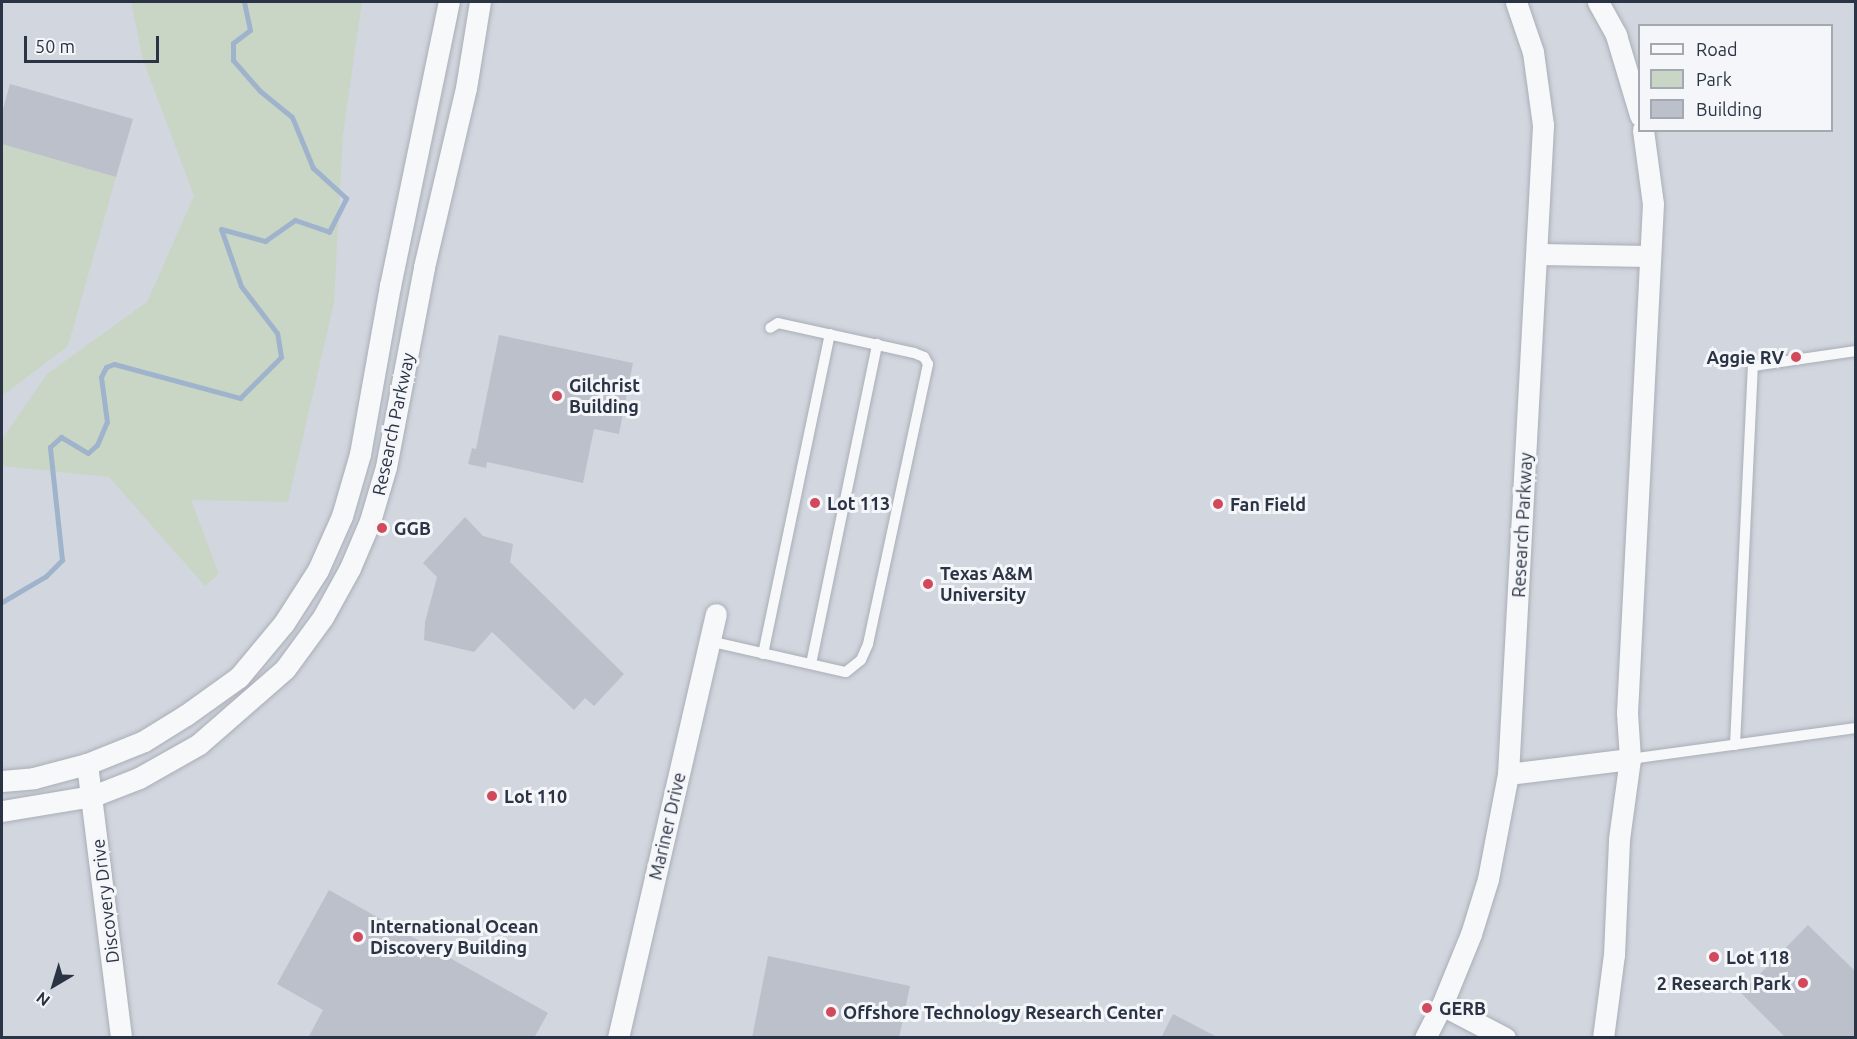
<!DOCTYPE html>
<style>
body{margin:0}
#map{position:relative;width:1857px;height:1039px;overflow:hidden;background:#e4e7ec;font-family:Ubuntu,sans-serif}
div>[style]{position:absolute}
.built>*{inset:0;background:#d2d6de}
.green>*{inset:0;background:#c9d6c5}
.stream>*{height:5px;margin:-2.5px;padding:0 2.5px;transform-origin:2.5px;border-radius:2.5px;background:#9fb4cc}
.building>*{inset:0;background:#bbc0ca}
.roads{filter:drop-shadow(0 0 2px #a9aeb7) drop-shadow(0 0 2px #a9aeb7)}
.lane>*{height:10px;margin:-5px;padding:0 5px;transform-origin:5px;border-radius:5px;background:#f7f8fa}
.street>*{height:21px;margin:-10.5px;padding:0 10.5px;transform-origin:10.5px;border-radius:10.5px;background:#f7f8fa}
.dots>*{width:16px;height:16px;translate:-50% -50%;box-sizing:border-box;border:3px solid #f4f6f9;border-radius:50%}
span{translate:-50% -50%;white-space:nowrap;text-align:center;line-height:1.15;-webkit-text-stroke:6px #f4f6f9;paint-order:stroke}
.poi-label{font-size:18px;color:#2b3445;font-weight:700}
.right{translate:-100% -50%;text-align:right}
.left{translate:0 -50%;text-align:left}
.street-label{font-size:18px;color:#2b3445}
.frame{position:absolute;inset:0;border:3px solid #2b3445;pointer-events:none}
.legend{position:absolute;left:1638px;top:24px;width:195px;height:108px;box-sizing:border-box;background:#f4f6f9;border:2px solid #a4a8b1;margin:0;padding:8px 10px;list-style:none;font-size:18px;color:#2b3445}
.legend li{display:flex;align-items:center;gap:12px;height:30px}
.legend b{width:30px;border:2px solid #a4a8b1}
.north{position:absolute;left:24px;top:955px;width:60px;height:60px;-webkit-text-stroke:4px #f4f6f9;paint-order:stroke;rotate:218deg;font-size:16px;font-weight:700;line-height:24px;text-align:center;color:#2b3445}
.north::after{content:'';display:block;margin:auto;width:21px;height:27px;background:#2b3445;clip-path:polygon(50% 0,100% 100%,50% 72%,0 100%)}
.scale{position:absolute;left:24px;top:36px;width:135px;height:27px;box-sizing:border-box;border:3px solid #2b3445;border-top:0;padding-left:8px;font-size:18px;line-height:21px;white-space:nowrap;color:#2b3445;-webkit-text-stroke:4px #f4f6f9;paint-order:stroke}
</style>
<div id="map">
<div class="built">
<i style="clip-path:polygon(evenodd,2px 2px,1855px 2px,1855px 1037px,2px 1037px,2px 2px,1640px 26px,1832px 26px,1832px 130px,1640px 130px,1640px 26px)"></i>
</div>
<div class="green">
<i style="clip-path:polygon(131px 2px,362px 2px,343px 134px,334px 303px,288px 502px,191px 500px,219px 574px,205px 586px,109px 477px,2px 466px,2px 439px,47px 374px,147px 302px,194px 196px,143px 60px)"></i>
<i style="clip-path:polygon(2px 144px,116px 177px,68px 346px,2px 396px)"></i>
</div>
<div class="stream">
<i style="left:2px;top:602px;width:51px;rotate:-30.6deg"></i>
<i style="left:46px;top:576px;width:23px;rotate:-45deg"></i>
<i style="left:62px;top:560px;width:114px;rotate:-96.1deg"></i>
<i style="left:50px;top:447px;width:15px;rotate:-42deg"></i>
<i style="left:61px;top:437px;width:31px;rotate:31deg"></i>
<i style="left:88px;top:453px;width:12px;rotate:-42deg"></i>
<i style="left:97px;top:445px;width:25px;rotate:-67deg"></i>
<i style="left:107px;top:422px;width:45px;rotate:-97.6deg"></i>
<i style="left:101px;top:377px;width:11px;rotate:-63deg"></i>
<i style="left:106px;top:367px;width:9px;rotate:-21deg"></i>
<i style="left:114px;top:364px;width:131px;rotate:15.1deg"></i>
<i style="left:240px;top:398px;width:58px;rotate:-45deg"></i>
<i style="left:281px;top:357px;width:24px;rotate:-99deg"></i>
<i style="left:277px;top:333px;width:59px;rotate:-127.5deg"></i>
<i style="left:241px;top:286px;width:60px;rotate:-109.3deg"></i>
<i style="left:221px;top:229px;width:46px;rotate:15.3deg"></i>
<i style="left:265px;top:241px;width:37px;rotate:-35deg"></i>
<i style="left:295px;top:220px;width:36px;rotate:19deg"></i>
<i style="left:329px;top:232px;width:38px;rotate:-63deg"></i>
<i style="left:346px;top:198px;width:45px;rotate:-137.7deg"></i>
<i style="left:313px;top:168px;width:55px;rotate:-112.4deg"></i>
<i style="left:292px;top:117px;width:41px;rotate:-140.9deg"></i>
<i style="left:260px;top:91px;width:41px;rotate:-131.1deg"></i>
<i style="left:233px;top:60px;width:17px;rotate:-90deg"></i>
<i style="left:233px;top:43px;width:21px;rotate:-37deg"></i>
<i style="left:250px;top:30px;width:29px;rotate:-102deg"></i>
</div>
<div class="building">
<i style="clip-path:polygon(10px 84px,133px 119px,116px 177px,2px 144px,2px 113px)"></i>
<i style="clip-path:polygon(499px 335px,633px 363px,619px 434px,594px 429px,583px 483px,487px 462px,486px 468px,468px 464px,472px 448px,476px 449px)"></i>
<i style="clip-path:polygon(465px 517px,483px 536px,513px 544px,510px 562px,624px 674px,594px 706px,585px 698px,574px 710px,492px 632px,474px 652px,424px 640px,425px 622px,437px 577px,423px 563px)"></i>
<i style="clip-path:polygon(329px 890px,548px 1013px,534px 1038px,308px 1038px,323px 1010px,277px 984px)"></i>
<i style="clip-path:polygon(1808px 925px,1856px 972px,1856px 1038px,1786px 1038px,1741px 993px)"></i>
<i style="clip-path:polygon(768px 956px,910px 986px,899px 1038px,752px 1038px)"></i>
<i style="clip-path:polygon(1173px 1014px,1219px 1038px,1161px 1038px)"></i>
</div>
<div class="roads">
<div class="lane">
<i style="left:709px;top:641px;width:140px;rotate:12.8deg"></i>
<i style="left:846px;top:672px;width:19px;rotate:-39deg"></i>
<i style="left:861px;top:660px;width:17px;rotate:-66deg"></i>
<i style="left:868px;top:644px;width:286px;rotate:-77.9deg"></i>
<i style="left:928px;top:364px;width:8px;rotate:-120deg"></i>
<i style="left:924px;top:357px;width:11px;rotate:-158deg"></i>
<i style="left:914px;top:353px;width:139px;rotate:-167.6deg"></i>
<i style="left:778px;top:323px;width:9px;rotate:148deg"></i>
<i style="left:763px;top:654px;width:327px;rotate:-78.2deg"></i>
<i style="left:811px;top:664px;width:327px;rotate:-78.3deg"></i>
<i style="left:1735px;top:745px;width:379px;rotate:-87.3deg"></i>
<i style="left:1753px;top:366px;width:104px;rotate:-8.3deg"></i>
<i style="left:1630px;top:759px;width:228px;rotate:-7.8deg"></i>
</div>
<div class="street">
<i style="left:1598px;top:2px;width:38px;rotate:61deg"></i>
<i style="left:1616px;top:35px;width:84px;rotate:73.3deg"></i>
<i style="left:1537px;top:254px;width:113px;rotate:1deg"></i>
<i style="left:87px;top:764px;width:276px;rotate:82.9deg"></i>
<i style="left:1508px;top:774px;width:123px;rotate:-7deg"></i>
<i style="left:2px;top:781px;width:32px;rotate:-5deg"></i>
<i style="left:34px;top:778px;width:55px;rotate:-14.8deg"></i>
<i style="left:87px;top:764px;width:61px;rotate:-22deg"></i>
<i style="left:144px;top:741px;width:49px;rotate:-31.8deg"></i>
<i style="left:186px;top:715px;width:65px;rotate:-35.6deg"></i>
<i style="left:239px;top:677px;width:70px;rotate:-50.2deg"></i>
<i style="left:284px;top:623px;width:63px;rotate:-57.3deg"></i>
<i style="left:318px;top:570px;width:59px;rotate:-66deg"></i>
<i style="left:342px;top:516px;width:65px;rotate:-73.8deg"></i>
<i style="left:360px;top:454px;width:171px;rotate:-79.9deg"></i>
<i style="left:390px;top:286px;width:290px;rotate:-78.3deg"></i>
<i style="left:2px;top:811px;width:92px;rotate:-9.4deg"></i>
<i style="left:93px;top:796px;width:49px;rotate:-21.4deg"></i>
<i style="left:139px;top:778px;width:69px;rotate:-29.5deg"></i>
<i style="left:199px;top:744px;width:114px;rotate:-41.1deg"></i>
<i style="left:285px;top:669px;width:64px;rotate:-53.8deg"></i>
<i style="left:323px;top:617px;width:56px;rotate:-61.1deg"></i>
<i style="left:350px;top:568px;width:51px;rotate:-66.9deg"></i>
<i style="left:370px;top:521px;width:56px;rotate:-73.5deg"></i>
<i style="left:386px;top:467px;width:204px;rotate:-79.2deg"></i>
<i style="left:424px;top:267px;width:184px;rotate:-76.8deg"></i>
<i style="left:466px;top:88px;width:87px;rotate:-80.8deg"></i>
<i style="left:1442px;top:1005px;width:71px;rotate:27.6deg"></i>
<i style="left:618px;top:1038px;width:435px;rotate:-77deg"></i>
<i style="left:1425px;top:1038px;width:37px;rotate:-63deg"></i>
<i style="left:1442px;top:1005px;width:77px;rotate:-67.8deg"></i>
<i style="left:1471px;top:934px;width:58px;rotate:-72.8deg"></i>
<i style="left:1488px;top:879px;width:107px;rotate:-79.2deg"></i>
<i style="left:1508px;top:774px;width:650px;rotate:-86.91deg"></i>
<i style="left:1543px;top:125px;width:74px;rotate:-97.8deg"></i>
<i style="left:1533px;top:52px;width:53px;rotate:-108.8deg"></i>
<i style="left:1603px;top:1038px;width:84px;rotate:-82.5deg"></i>
<i style="left:1614px;top:955px;width:116px;rotate:-87.5deg"></i>
<i style="left:1619px;top:839px;width:81px;rotate:-82.2deg"></i>
<i style="left:1630px;top:759px;width:46px;rotate:-93.7deg"></i>
<i style="left:1627px;top:713px;width:510px;rotate:-87.08deg"></i>
<i style="left:1653px;top:204px;width:75px;rotate:-97.7deg"></i>
</div>
</div>
<div class="dots">
<i style="left:1796px;top:357px;background:#d1495b"></i>
<i style="left:557px;top:396px;background:#d1495b"></i>
<i style="left:815px;top:503px;background:#d1495b"></i>
<i style="left:1218px;top:504px;background:#d1495b"></i>
<i style="left:382px;top:528px;background:#d1495b"></i>
<i style="left:928px;top:584px;background:#d1495b"></i>
<i style="left:492px;top:796px;background:#d1495b"></i>
<i style="left:358px;top:937px;background:#d1495b"></i>
<i style="left:1714px;top:957px;background:#d1495b"></i>
<i style="left:1803px;top:983px;background:#d1495b"></i>
<i style="left:1427px;top:1008px;background:#d1495b"></i>
<i style="left:831px;top:1012px;background:#d1495b"></i>
</div>
<div class="poi-label">
<span class="right" style="left:1784px;top:357px">Aggie RV</span>
<span class="left" style="left:569px;top:396px">Gilchrist<br>Building</span>
<span class="left" style="left:827px;top:503px">Lot 113</span>
<span class="left" style="left:1230px;top:504px">Fan Field</span>
<span class="left" style="left:394px;top:528px">GGB</span>
<span class="left" style="left:940px;top:584px">Texas A&amp;M<br>University</span>
<span class="left" style="left:504px;top:796px">Lot 110</span>
<span class="left" style="left:370px;top:937px">International Ocean<br>Discovery Building</span>
<span class="left" style="left:1726px;top:957px">Lot 118</span>
<span class="right" style="left:1791px;top:983px">2 Research Park</span>
<span class="left" style="left:1439px;top:1008px">GERB</span>
<span class="left" style="left:843px;top:1012px">Offshore Technology Research Center</span>
</div>
<div class="street-label">
<span style="left:393px;top:424px;rotate:-78deg">Research Parkway</span>
<span style="left:1522px;top:525px;rotate:-87deg">Research Parkway</span>
<span style="left:667px;top:826px;rotate:-77deg">Mariner Drive</span>
<span style="left:105px;top:901px;rotate:-97deg">Discovery Drive</span>
</div>
<div class="frame"></div>
<ul class="legend">
<li><b style="height:8px;background:#f7f8fa"></b>Road</li>
<li><b style="height:16px;background:#c9d6c5"></b>Park</li>
<li><b style="height:16px;background:#bbc0ca"></b>Building</li>
</ul>
<div class="north">N</div>
<div class="scale">50 m</div>
</div>
